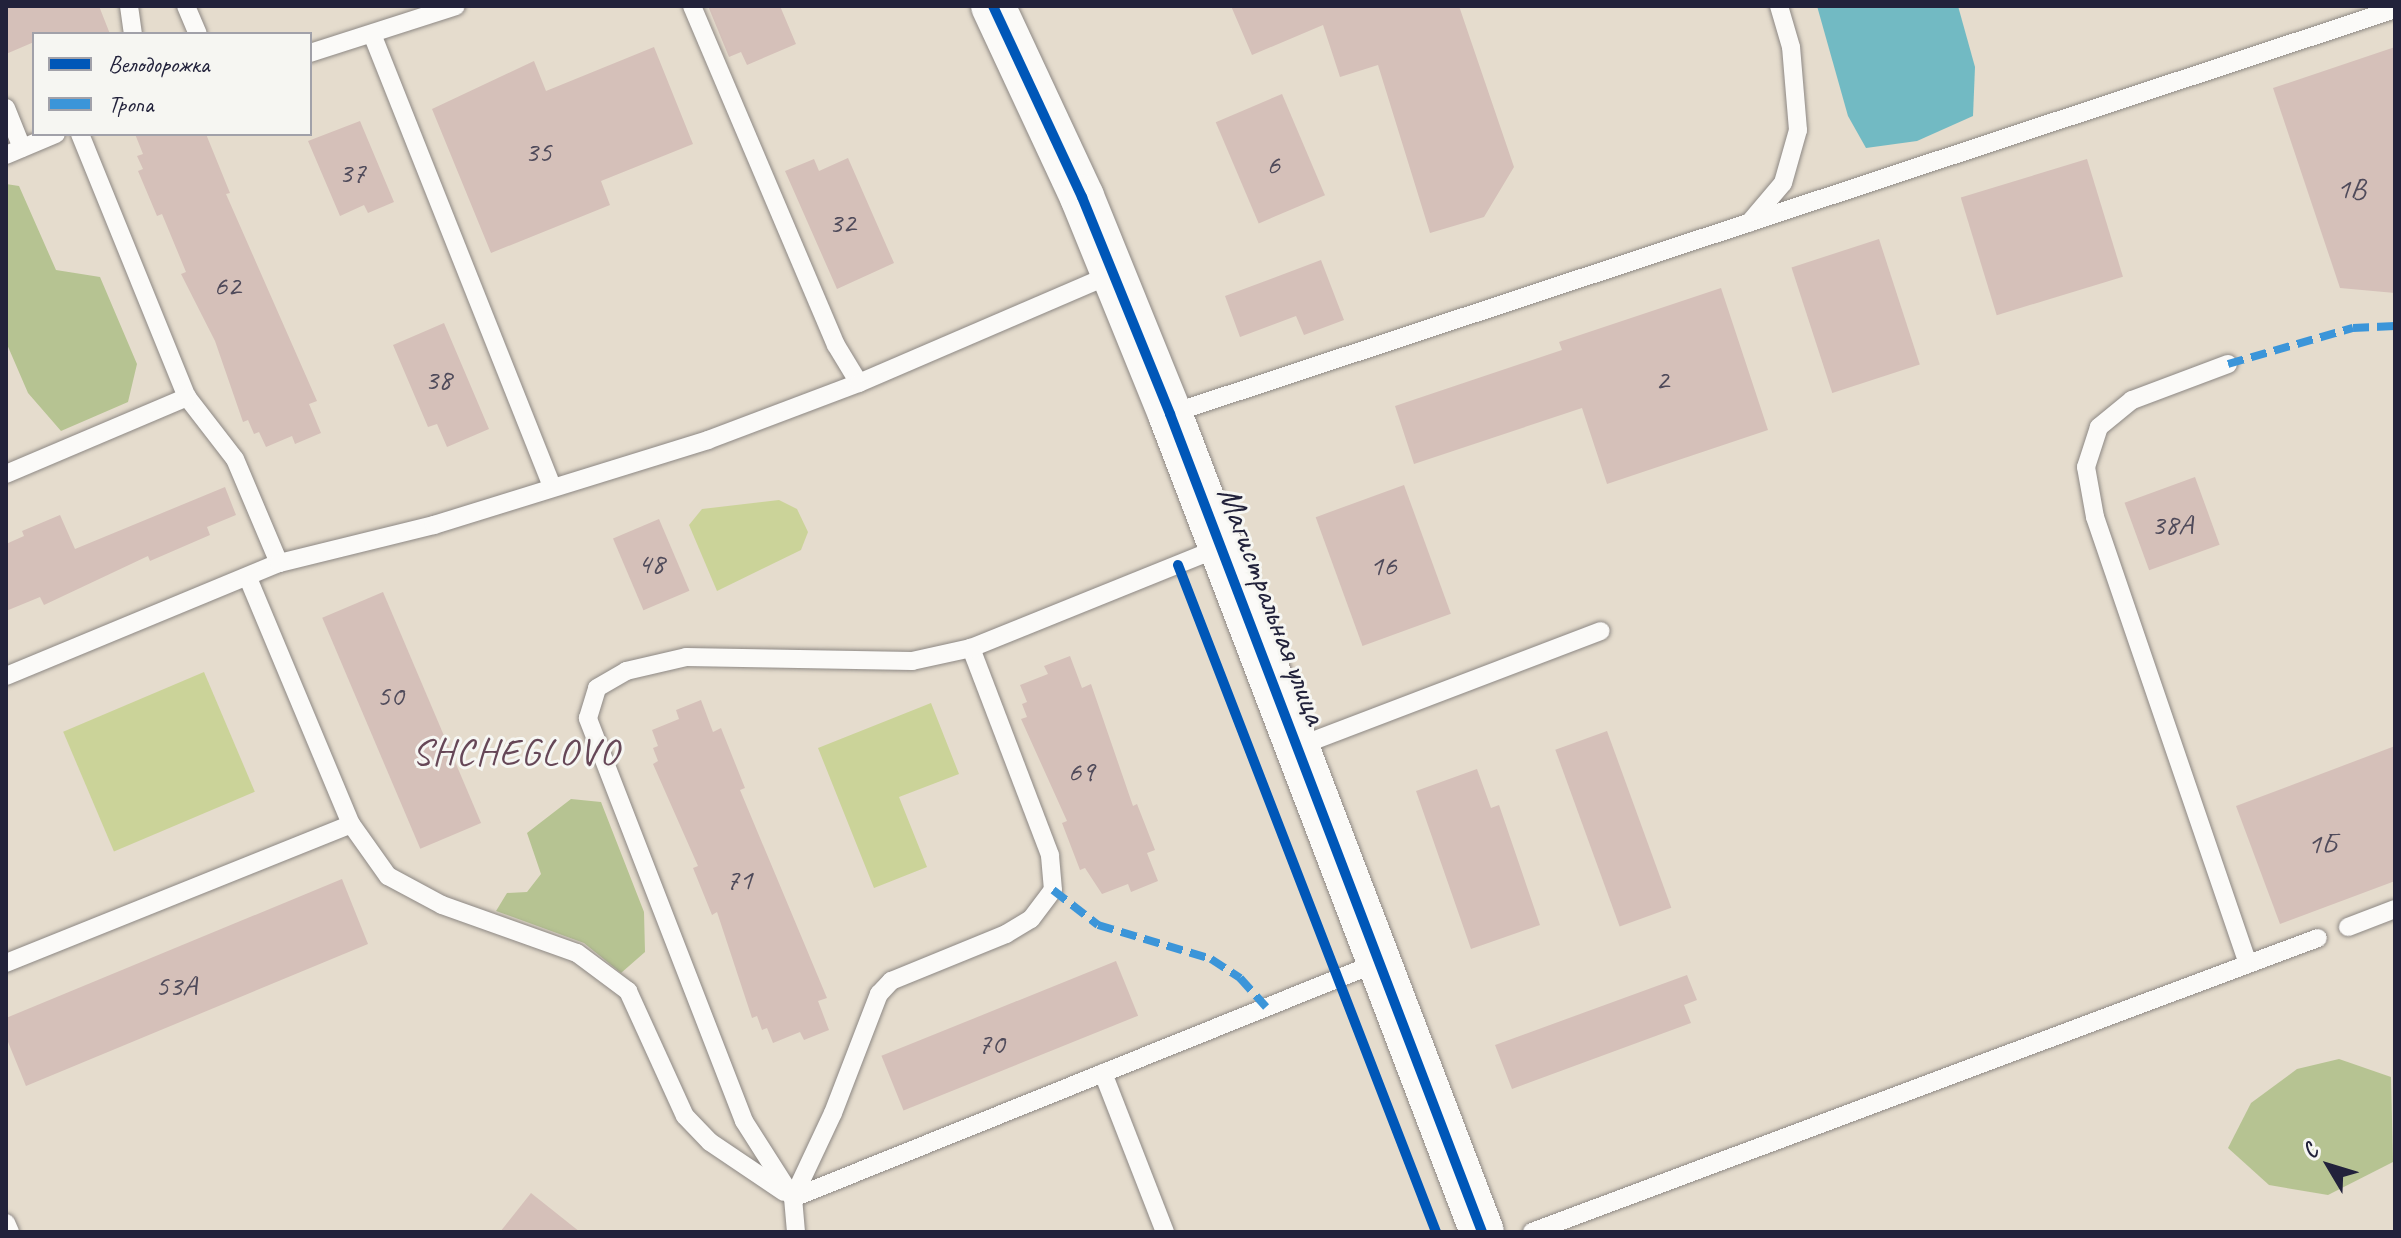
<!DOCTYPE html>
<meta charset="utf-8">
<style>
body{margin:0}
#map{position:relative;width:2401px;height:1238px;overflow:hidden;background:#e5dccd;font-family:Caveat,sans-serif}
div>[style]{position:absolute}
.green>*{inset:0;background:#cbd399;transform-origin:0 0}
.forest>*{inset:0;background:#b6c392}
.water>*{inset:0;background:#72bac3}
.building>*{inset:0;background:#d5c0b9;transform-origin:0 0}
.roads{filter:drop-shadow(0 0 2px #8d8884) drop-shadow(0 0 2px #8d8884)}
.lane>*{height:18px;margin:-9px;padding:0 9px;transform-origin:9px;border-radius:9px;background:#fbfaf8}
.secondary>*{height:44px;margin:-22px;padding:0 22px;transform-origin:22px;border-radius:22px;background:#fbfaf8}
.quiet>*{height:8px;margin-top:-4px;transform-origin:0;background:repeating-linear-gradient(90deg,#3b95d9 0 16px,transparent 0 24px)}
.cycleway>*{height:10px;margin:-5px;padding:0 5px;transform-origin:5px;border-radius:5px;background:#0057b8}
span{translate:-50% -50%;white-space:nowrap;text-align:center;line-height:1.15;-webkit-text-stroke:6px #f6f6f2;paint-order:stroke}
.number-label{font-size:30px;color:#4f4a5a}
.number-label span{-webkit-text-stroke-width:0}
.street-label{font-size:34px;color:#22223b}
.quarter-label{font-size:38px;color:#664757;letter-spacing:2px}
.frame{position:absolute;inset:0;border:8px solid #22223b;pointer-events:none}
.legend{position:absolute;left:32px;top:32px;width:280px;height:104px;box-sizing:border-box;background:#f6f6f2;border:2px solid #a1a1a9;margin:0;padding:10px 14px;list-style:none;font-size:24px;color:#22223b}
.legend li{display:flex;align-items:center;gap:16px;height:40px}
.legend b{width:40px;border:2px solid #a1a1a9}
.north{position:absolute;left:2289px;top:1126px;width:80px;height:80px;-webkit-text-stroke:6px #f6f6f2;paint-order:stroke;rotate:308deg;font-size:22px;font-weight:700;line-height:32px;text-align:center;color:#22223b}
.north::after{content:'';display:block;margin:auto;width:28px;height:36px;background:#22223b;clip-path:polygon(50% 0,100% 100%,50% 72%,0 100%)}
</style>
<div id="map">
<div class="green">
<i style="clip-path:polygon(779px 500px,797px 509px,808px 532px,801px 550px,717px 591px,689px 525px,702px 509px)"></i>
<i style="left:204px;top:672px;width:130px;height:153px;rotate:67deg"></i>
<i style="clip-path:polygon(931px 703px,959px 774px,899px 797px,927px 867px,874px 888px,818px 748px)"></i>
</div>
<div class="forest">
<i style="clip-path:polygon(6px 184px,19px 186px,56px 270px,100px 277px,137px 364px,128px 402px,61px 431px,28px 393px,6px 342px)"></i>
<i style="clip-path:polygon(571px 799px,601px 802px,644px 912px,645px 952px,621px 973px,584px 943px,496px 911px,507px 893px,527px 892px,541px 874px,527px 833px)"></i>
<i style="clip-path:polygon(2339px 1059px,2391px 1077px,2393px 1162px,2328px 1195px,2269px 1185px,2228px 1148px,2251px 1103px,2297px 1069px)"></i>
</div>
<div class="water">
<i style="clip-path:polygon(1817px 6px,1958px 6px,1975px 67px,1973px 116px,1917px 141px,1866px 148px,1848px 116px)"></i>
</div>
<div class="building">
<i style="clip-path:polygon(6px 6px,99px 6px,110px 34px,34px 34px,34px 42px,6px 54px)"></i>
<i style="clip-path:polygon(708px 6px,780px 6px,796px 44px,747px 65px,741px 52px,729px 57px)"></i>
<i style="clip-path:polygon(1231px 6px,1459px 6px,1514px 167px,1484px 217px,1430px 233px,1378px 65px,1340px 77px,1323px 25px,1252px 55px)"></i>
<i style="clip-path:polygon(654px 47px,693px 144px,601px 181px,610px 205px,491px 253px,432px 109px,534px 61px,546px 91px)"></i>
<i style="clip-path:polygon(2395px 47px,2395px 293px,2340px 288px,2273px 88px)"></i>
<i style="left:1282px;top:94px;width:110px;height:72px;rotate:67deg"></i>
<i style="clip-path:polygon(360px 121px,394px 202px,368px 213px,364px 205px,340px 216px,308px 141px)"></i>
<i style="clip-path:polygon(135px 134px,206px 134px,230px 193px,226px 194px,317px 401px,309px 404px,321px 433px,295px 444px,292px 436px,266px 447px,259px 432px,254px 434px,248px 420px,243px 422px,215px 341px,181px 274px,186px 272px,162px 214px,157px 216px,138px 171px,143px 169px,137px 156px,143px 154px)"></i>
<i style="clip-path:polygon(848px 158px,894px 263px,837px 289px,785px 171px,814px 159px,819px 171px)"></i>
<i style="left:2087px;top:159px;width:123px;height:132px;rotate:73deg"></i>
<i style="left:1879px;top:239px;width:132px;height:92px;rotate:72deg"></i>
<i style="clip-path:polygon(1321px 260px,1344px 320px,1304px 335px,1296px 316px,1240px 337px,1225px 296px)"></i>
<i style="clip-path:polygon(1721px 288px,1768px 430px,1607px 484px,1582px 408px,1414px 464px,1395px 406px,1562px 350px,1559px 342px)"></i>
<i style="clip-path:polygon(444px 323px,489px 429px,447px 447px,437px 424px,428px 427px,393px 345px)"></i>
<i style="left:2195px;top:477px;width:72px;height:75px;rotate:70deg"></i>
<i style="left:1404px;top:485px;width:137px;height:94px;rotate:70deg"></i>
<i style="clip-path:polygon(225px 487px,236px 515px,207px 527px,210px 535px,150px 561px,148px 556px,44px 605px,40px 597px,6px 611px,6px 544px,24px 536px,22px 531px,60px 515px,75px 549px)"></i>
<i style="left:659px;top:519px;width:78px;height:50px;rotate:67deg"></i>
<i style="left:383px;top:592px;width:251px;height:66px;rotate:67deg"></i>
<i style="clip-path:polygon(1070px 656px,1082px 688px,1091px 684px,1133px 806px,1137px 804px,1155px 850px,1147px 853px,1158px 881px,1131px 892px,1128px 884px,1102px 894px,1085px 868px,1080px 870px,1062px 823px,1067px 821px,1021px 719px,1027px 717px,1022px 704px,1027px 702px,1020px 685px,1048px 674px,1044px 666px)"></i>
<i style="clip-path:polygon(701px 700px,713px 732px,721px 728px,745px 788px,740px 790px,827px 998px,818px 1001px,829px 1030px,804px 1040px,800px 1032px,773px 1043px,767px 1028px,762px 1030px,757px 1016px,752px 1018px,717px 912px,712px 915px,693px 868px,698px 866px,653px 764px,658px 761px,653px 748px,658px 746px,652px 730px,679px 719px,676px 710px)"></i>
<i style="left:1607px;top:731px;width:188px;height:55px;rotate:70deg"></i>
<i style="clip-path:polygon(2395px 746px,2395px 881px,2280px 924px,2236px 806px)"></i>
<i style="clip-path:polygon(1477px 769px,1491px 808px,1499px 805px,1540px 925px,1471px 949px,1416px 791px)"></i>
<i style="clip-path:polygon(342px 879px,368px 944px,26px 1086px,6px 1037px,6px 1018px)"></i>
<i style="left:1116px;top:961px;width:59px;height:253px;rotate:68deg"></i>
<i style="clip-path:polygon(1687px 975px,1697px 1000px,1684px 1005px,1691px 1023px,1512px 1089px,1495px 1045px)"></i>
<i style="clip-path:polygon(531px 1193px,580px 1232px,500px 1232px)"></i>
</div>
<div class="roads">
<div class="lane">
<i style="left:129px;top:6px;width:28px;rotate:82deg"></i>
<i style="left:186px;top:6px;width:30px;rotate:67deg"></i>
<i style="left:692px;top:6px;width:368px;rotate:67deg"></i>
<i style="left:836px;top:345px;width:44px;rotate:58.8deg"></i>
<i style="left:372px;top:34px;width:484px;rotate:68.3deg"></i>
<i style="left:310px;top:53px;width:153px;rotate:-17.8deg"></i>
<i style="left:6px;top:108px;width:43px;rotate:68.2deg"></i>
<i style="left:80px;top:134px;width:284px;rotate:67.9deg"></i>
<i style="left:187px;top:397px;width:78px;rotate:52.3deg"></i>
<i style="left:235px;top:459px;width:113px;rotate:67.1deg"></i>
<i style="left:6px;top:155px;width:54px;rotate:-22.8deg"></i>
<i style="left:1749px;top:223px;width:52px;rotate:-49.6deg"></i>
<i style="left:1783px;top:183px;width:55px;rotate:-74.2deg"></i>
<i style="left:1798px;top:130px;width:83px;rotate:-94.8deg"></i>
<i style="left:1791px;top:47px;width:43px;rotate:-106.3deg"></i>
<i style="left:2228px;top:364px;width:103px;rotate:159.4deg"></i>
<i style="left:2132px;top:400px;width:43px;rotate:140.7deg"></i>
<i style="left:2099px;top:427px;width:42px;rotate:108deg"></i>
<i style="left:2086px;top:467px;width:51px;rotate:79.8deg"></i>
<i style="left:2095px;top:517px;width:472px;rotate:71.1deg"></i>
<i style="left:1170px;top:414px;width:1290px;rotate:-18.29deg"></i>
<i style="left:6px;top:474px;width:197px;rotate:-23deg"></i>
<i style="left:248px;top:578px;width:267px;rotate:67.3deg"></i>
<i style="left:351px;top:824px;width:64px;rotate:54.6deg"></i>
<i style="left:388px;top:876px;width:61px;rotate:28.2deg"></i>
<i style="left:442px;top:905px;width:143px;rotate:19.6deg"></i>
<i style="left:577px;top:953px;width:64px;rotate:36.7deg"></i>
<i style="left:628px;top:991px;width:137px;rotate:65.5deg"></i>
<i style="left:685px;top:1116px;width:36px;rotate:46deg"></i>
<i style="left:710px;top:1142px;width:89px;rotate:34deg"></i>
<i style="left:6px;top:676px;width:295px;rotate:-22.5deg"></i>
<i style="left:279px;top:563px;width:160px;rotate:-13.8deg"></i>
<i style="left:434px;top:525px;width:287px;rotate:-17.2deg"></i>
<i style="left:708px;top:440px;width:161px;rotate:-20.7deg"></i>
<i style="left:859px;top:383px;width:278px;rotate:-23.3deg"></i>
<i style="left:1297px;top:747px;width:325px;rotate:-20.9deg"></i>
<i style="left:2348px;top:927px;width:50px;rotate:-21deg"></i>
<i style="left:6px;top:963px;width:372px;rotate:-21.9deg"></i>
<i style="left:1103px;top:1073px;width:171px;rotate:68.7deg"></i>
<i style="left:793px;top:1198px;width:94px;rotate:-64.8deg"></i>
<i style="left:833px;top:1113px;width:128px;rotate:-68.9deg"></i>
<i style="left:879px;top:994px;width:18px;rotate:-47deg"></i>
<i style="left:891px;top:981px;width:124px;rotate:-22.2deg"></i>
<i style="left:1006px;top:934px;width:29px;rotate:-31deg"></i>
<i style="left:1031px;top:919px;width:36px;rotate:-53deg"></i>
<i style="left:1053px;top:890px;width:35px;rotate:-95deg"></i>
<i style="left:1050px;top:855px;width:222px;rotate:-110.9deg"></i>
<i style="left:793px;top:1198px;width:632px;rotate:-21.94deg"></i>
<i style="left:6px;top:1223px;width:10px;rotate:66deg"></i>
<i style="left:796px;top:1232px;width:34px;rotate:-95deg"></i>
<i style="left:793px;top:1198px;width:91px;rotate:-122.5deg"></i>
<i style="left:744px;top:1121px;width:432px;rotate:-111.2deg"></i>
<i style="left:588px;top:718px;width:31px;rotate:-73deg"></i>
<i style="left:597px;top:688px;width:34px;rotate:-30deg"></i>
<i style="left:626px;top:671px;width:62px;rotate:-13.1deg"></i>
<i style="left:686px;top:657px;width:226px;rotate:1deg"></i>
<i style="left:912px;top:661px;width:60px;rotate:-12.4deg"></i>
<i style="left:971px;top:648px;width:270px;rotate:-22deg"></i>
<i style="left:1532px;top:1232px;width:839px;rotate:-20.51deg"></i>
</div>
<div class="secondary">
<i style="left:993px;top:6px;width:211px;rotate:65deg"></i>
<i style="left:1082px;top:197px;width:234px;rotate:67.9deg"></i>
<i style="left:1170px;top:414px;width:875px;rotate:69.12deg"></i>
</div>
</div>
<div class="quiet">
<i style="left:2228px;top:364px;width:130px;rotate:-16.1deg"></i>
<i style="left:2353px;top:328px;width:42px;rotate:-2.7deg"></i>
<i style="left:1053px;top:890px;width:57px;rotate:37.9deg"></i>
<i style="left:1098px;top:925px;width:118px;rotate:16.7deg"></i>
<i style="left:1211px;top:959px;width:35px;rotate:33deg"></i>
<i style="left:1240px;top:978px;width:39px;rotate:48deg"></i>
</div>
<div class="cycleway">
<i style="left:993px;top:6px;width:211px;rotate:65deg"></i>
<i style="left:1082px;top:197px;width:234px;rotate:67.9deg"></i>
<i style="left:1170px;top:414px;width:875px;rotate:69.12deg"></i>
<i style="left:1178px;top:565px;width:715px;rotate:68.85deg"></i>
</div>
<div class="number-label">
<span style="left:538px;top:151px">35</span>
<span style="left:1273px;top:164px">6</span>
<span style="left:352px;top:172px">37</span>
<span style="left:2351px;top:188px">1В</span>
<span style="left:842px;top:222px">32</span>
<span style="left:227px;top:285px">62</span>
<span style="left:438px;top:379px">38</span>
<span style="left:1662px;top:379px">2</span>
<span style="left:2172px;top:524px">38А</span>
<span style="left:651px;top:563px">48</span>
<span style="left:1383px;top:565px">16</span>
<span style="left:390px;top:695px">50</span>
<span style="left:1081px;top:771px">69</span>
<span style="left:2322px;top:843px">1Б</span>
<span style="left:739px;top:879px">71</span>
<span style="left:176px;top:985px">53А</span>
<span style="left:991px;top:1043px">70</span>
</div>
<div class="street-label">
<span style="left:1273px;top:605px;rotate:69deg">Магистральная улица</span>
</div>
<div class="quarter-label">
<span style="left:516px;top:752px">SHCHEGLOVO</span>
</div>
<div class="frame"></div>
<ul class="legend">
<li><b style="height:10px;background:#0057b8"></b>Велодорожка</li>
<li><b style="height:10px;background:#3b95d9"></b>Тропа</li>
</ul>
<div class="north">С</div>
</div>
